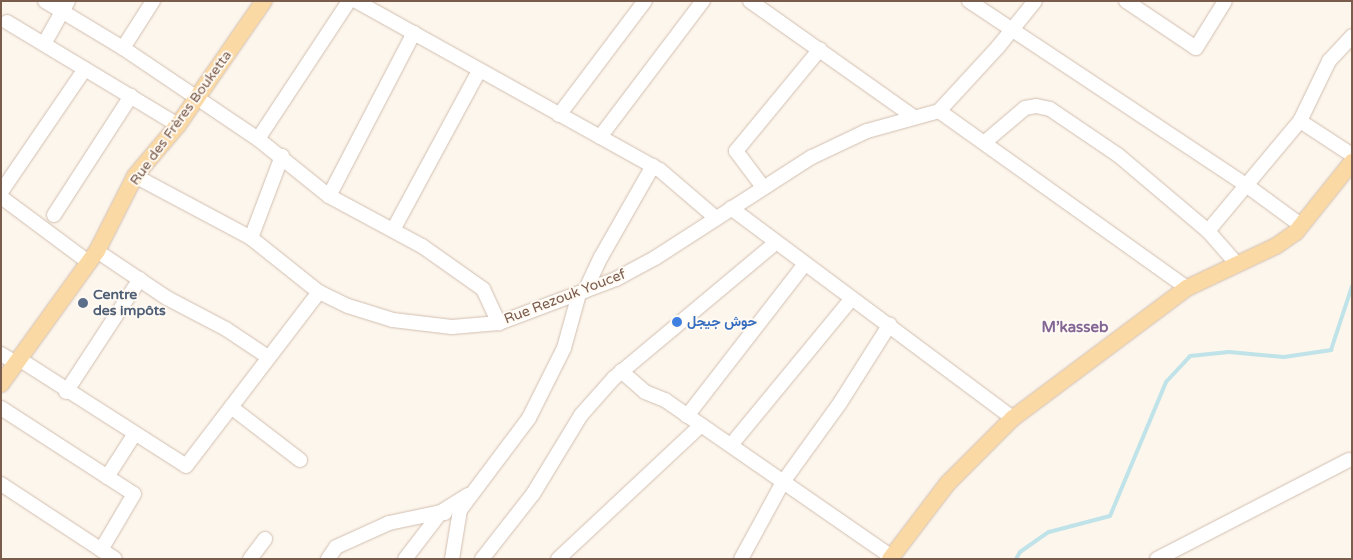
<!DOCTYPE html>
<meta charset="utf-8">
<style>
body{margin:0}
#map{position:relative;width:1353px;height:560px;overflow:hidden;background:#fdf6ec;font-family:"Varela Round",Vazirmatn,sans-serif}
div>[style]{position:absolute}
.stream>*{height:4px;margin:-2px;padding:0 2px;transform-origin:2px;border-radius:2px;background:#bfe3e8}
.roads{filter:drop-shadow(0 0 1px #d1beb0) drop-shadow(0 0 1px #d1beb0)}
.minor>*{height:14px;margin:-7px;padding:0 7px;transform-origin:7px;border-radius:7px;background:#fff}
.major>*{height:16px;margin:-8px;padding:0 8px;transform-origin:8px;border-radius:8px;background:#fbd9a5}
.dots>*{width:14px;height:14px;translate:-50% -50%;box-sizing:border-box;border:2px solid #fffaf3;border-radius:50%}
span{translate:-50% -50%;white-space:nowrap;text-align:center;line-height:1.15;-webkit-text-stroke:4px #fffaf3;paint-order:stroke}
.street-label{font-size:14px;color:#7a5c4d}
.service-label{font-size:14px;color:#4e5e75;font-weight:700}
.left{translate:0 -50%;text-align:left}
.shop-label{font-size:14px;color:#366cbe;font-weight:700}
.neighbourhood-label{font-size:15px;color:#846695;font-weight:700}
.frame{position:absolute;inset:0;border:2px solid #7a5c4d;pointer-events:none}
</style>
<div id="map">
<div class="stream">
<i style="left:1016px;top:559px;width:8px;rotate:-60deg"></i>
<i style="left:1020px;top:552px;width:35px;rotate:-35deg"></i>
<i style="left:1049px;top:532px;width:63px;rotate:-14.7deg"></i>
<i style="left:1110px;top:516px;width:145px;rotate:-67.3deg"></i>
<i style="left:1166px;top:382px;width:35px;rotate:-47deg"></i>
<i style="left:1190px;top:356px;width:39px;rotate:-6deg"></i>
<i style="left:1229px;top:352px;width:55px;rotate:5.2deg"></i>
<i style="left:1284px;top:357px;width:48px;rotate:-8.5deg"></i>
<i style="left:1331px;top:350px;width:67px;rotate:-71.8deg"></i>
</div>
<div class="roads">
<div class="minor">
<i style="left:45px;top:1px;width:91px;rotate:31.1deg"></i>
<i style="left:123px;top:48px;width:163px;rotate:34deg"></i>
<i style="left:258px;top:139px;width:91px;rotate:38.8deg"></i>
<i style="left:329px;top:196px;width:106px;rotate:28.3deg"></i>
<i style="left:422px;top:246px;width:75px;rotate:35.2deg"></i>
<i style="left:483px;top:289px;width:38px;rotate:65deg"></i>
<i style="left:356px;top:1px;width:348px;rotate:29.1deg"></i>
<i style="left:660px;top:170px;width:74px;rotate:40.6deg"></i>
<i style="left:750px;top:1px;width:201px;rotate:35.3deg"></i>
<i style="left:969px;top:1px;width:333px;rotate:33.6deg"></i>
<i style="left:1246px;top:185px;width:69px;rotate:36.2deg"></i>
<i style="left:1126px;top:1px;width:84px;rotate:33.9deg"></i>
<i style="left:1196px;top:48px;width:55px;rotate:-58.3deg"></i>
<i style="left:7px;top:22px;width:200px;rotate:31.1deg"></i>
<i style="left:44px;top:44px;width:49px;rotate:-60.8deg"></i>
<i style="left:123px;top:48px;width:56px;rotate:-57.4deg"></i>
<i style="left:939px;top:111px;width:305px;rotate:35.5deg"></i>
<i style="left:559px;top:115px;width:143px;rotate:-53deg"></i>
<i style="left:1300px;top:121px;width:62px;rotate:33.2deg"></i>
<i style="left:600px;top:137px;width:171px;rotate:-52.9deg"></i>
<i style="left:258px;top:139px;width:165px;rotate:-56.6deg"></i>
<i style="left:985px;top:142px;width:52px;rotate:-40.4deg"></i>
<i style="left:1025px;top:108px;width:11px;rotate:-10deg"></i>
<i style="left:1036px;top:106px;width:14px;rotate:12deg"></i>
<i style="left:1050px;top:109px;width:82px;rotate:34.1deg"></i>
<i style="left:1118px;top:155px;width:118px;rotate:40.2deg"></i>
<i style="left:1208px;top:231px;width:44px;rotate:48.7deg"></i>
<i style="left:135px;top:176px;width:132px;rotate:28.1deg"></i>
<i style="left:251px;top:238px;width:87px;rotate:38.5deg"></i>
<i style="left:319px;top:292px;width:32px;rotate:26deg"></i>
<i style="left:348px;top:306px;width:47px;rotate:17.3deg"></i>
<i style="left:393px;top:320px;width:59px;rotate:6.8deg"></i>
<i style="left:452px;top:327px;width:47px;rotate:-4.9deg"></i>
<i style="left:499px;top:323px;width:125px;rotate:-20.6deg"></i>
<i style="left:616px;top:279px;width:44px;rotate:-28.3deg"></i>
<i style="left:655px;top:258px;width:187px;rotate:-32.8deg"></i>
<i style="left:812px;top:157px;width:61px;rotate:-25.3deg"></i>
<i style="left:867px;top:131px;width:75px;rotate:-15.5deg"></i>
<i style="left:939px;top:111px;width:87px;rotate:-47.3deg"></i>
<i style="left:998px;top:47px;width:59px;rotate:-51.2deg"></i>
<i style="left:763px;top:187px;width:45px;rotate:-126.9deg"></i>
<i style="left:736px;top:151px;width:132px;rotate:-50.5deg"></i>
<i style="left:1px;top:192px;width:149px;rotate:-55.7deg"></i>
<i style="left:329px;top:196px;width:184px;rotate:-62.5deg"></i>
<i style="left:1px;top:197px;width:107px;rotate:36.7deg"></i>
<i style="left:731px;top:208px;width:352px;rotate:36.7deg"></i>
<i style="left:54px;top:215px;width:142px;rotate:-57.1deg"></i>
<i style="left:393px;top:230px;width:181px;rotate:-61.6deg"></i>
<i style="left:1208px;top:231px;width:143px;rotate:-50.1deg"></i>
<i style="left:1300px;top:121px;width:67px;rotate:-64.2deg"></i>
<i style="left:1329px;top:61px;width:34px;rotate:-47deg"></i>
<i style="left:251px;top:238px;width:88px;rotate:-69.3deg"></i>
<i style="left:97px;top:251px;width:84px;rotate:33.9deg"></i>
<i style="left:167px;top:298px;width:67px;rotate:27.7deg"></i>
<i style="left:226px;top:329px;width:50px;rotate:33.7deg"></i>
<i style="left:585px;top:291px;width:38px;rotate:-65deg"></i>
<i style="left:601px;top:257px;width:105px;rotate:-60.3deg"></i>
<i style="left:1px;top:354px;width:17px;rotate:31deg"></i>
<i style="left:19px;top:359px;width:198px;rotate:32.6deg"></i>
<i style="left:186px;top:466px;width:219px;rotate:-52.6deg"></i>
<i style="left:621px;top:371px;width:32px;rotate:41deg"></i>
<i style="left:645px;top:392px;width:22px;rotate:22deg"></i>
<i style="left:665px;top:400px;width:276px;rotate:34.7deg"></i>
<i style="left:66px;top:392px;width:135px;rotate:-56.8deg"></i>
<i style="left:231px;top:407px;width:87px;rotate:37.5deg"></i>
<i style="left:1px;top:408px;width:158px;rotate:32.9deg"></i>
<i style="left:134px;top:494px;width:65px;rotate:120.5deg"></i>
<i style="left:687px;top:416px;width:191px;rotate:-52.2deg"></i>
<i style="left:731px;top:445px;width:190px;rotate:-50.5deg"></i>
<i style="left:107px;top:477px;width:50px;rotate:-57.3deg"></i>
<i style="left:1px;top:484px;width:136px;rotate:33.3deg"></i>
<i style="left:250px;top:559px;width:25px;rotate:-53deg"></i>
<i style="left:328px;top:559px;width:14px;rotate:-56deg"></i>
<i style="left:336px;top:547px;width:58px;rotate:-24.4deg"></i>
<i style="left:389px;top:523px;width:53px;rotate:-11.9deg"></i>
<i style="left:441px;top:512px;width:32px;rotate:-32deg"></i>
<i style="left:405px;top:559px;width:59px;rotate:-52.5deg"></i>
<i style="left:441px;top:512px;width:4px;rotate:14deg"></i>
<i style="left:452px;top:559px;width:50px;rotate:-80.7deg"></i>
<i style="left:460px;top:510px;width:115px;rotate:-53.1deg"></i>
<i style="left:529px;top:418px;width:78px;rotate:-63.4deg"></i>
<i style="left:564px;top:348px;width:56px;rotate:-74.5deg"></i>
<i style="left:482px;top:559px;width:83px;rotate:-51.9deg"></i>
<i style="left:533px;top:494px;width:92px;rotate:-58.7deg"></i>
<i style="left:581px;top:415px;width:50px;rotate:-48.3deg"></i>
<i style="left:614px;top:378px;width:209px;rotate:-39.9deg"></i>
<i style="left:558px;top:559px;width:196px;rotate:-43.1deg"></i>
<i style="left:741px;top:559px;width:88px;rotate:-61.4deg"></i>
<i style="left:783px;top:482px;width:97px;rotate:-54.2deg"></i>
<i style="left:840px;top:403px;width:93px;rotate:-57.7deg"></i>
<i style="left:1157px;top:559px;width:216px;rotate:-27.3deg"></i>
</div>
<div class="major">
<i style="left:1px;top:384px;width:164px;rotate:-54.2deg"></i>
<i style="left:97px;top:251px;width:84px;rotate:-63.1deg"></i>
<i style="left:135px;top:176px;width:67px;rotate:-49.9deg"></i>
<i style="left:178px;top:125px;width:151px;rotate:-55.3deg"></i>
<i style="left:890px;top:559px;width:96px;rotate:-52.7deg"></i>
<i style="left:948px;top:483px;width:92px;rotate:-45deg"></i>
<i style="left:1013px;top:418px;width:217px;rotate:-36.8deg"></i>
<i style="left:1187px;top:288px;width:98px;rotate:-25.3deg"></i>
<i style="left:1276px;top:246px;width:24px;rotate:-35deg"></i>
<i style="left:1296px;top:232px;width:90px;rotate:-51.3deg"></i>
</div>
</div>
<div class="dots">
<i style="left:83px;top:303px;background:#5c6f8a"></i>
<i style="left:677px;top:322px;background:#3f7fe0"></i>
</div>
<div class="street-label">
<span style="left:181px;top:118px;rotate:-54deg">Rue des Frères Bouketta</span>
<span style="left:565px;top:297px;rotate:-21deg">Rue Rezouk Youcef</span>
</div>
<div class="service-label">
<span class="left" style="left:93px;top:303px">Centre<br>des impôts</span>
</div>
<div class="shop-label">
<span class="left" style="left:687px;top:322px">حوش جيجل</span>
</div>
<div class="neighbourhood-label">
<span style="left:1075px;top:328px">M’kasseb</span>
</div>
<div class="frame"></div>
</div>
